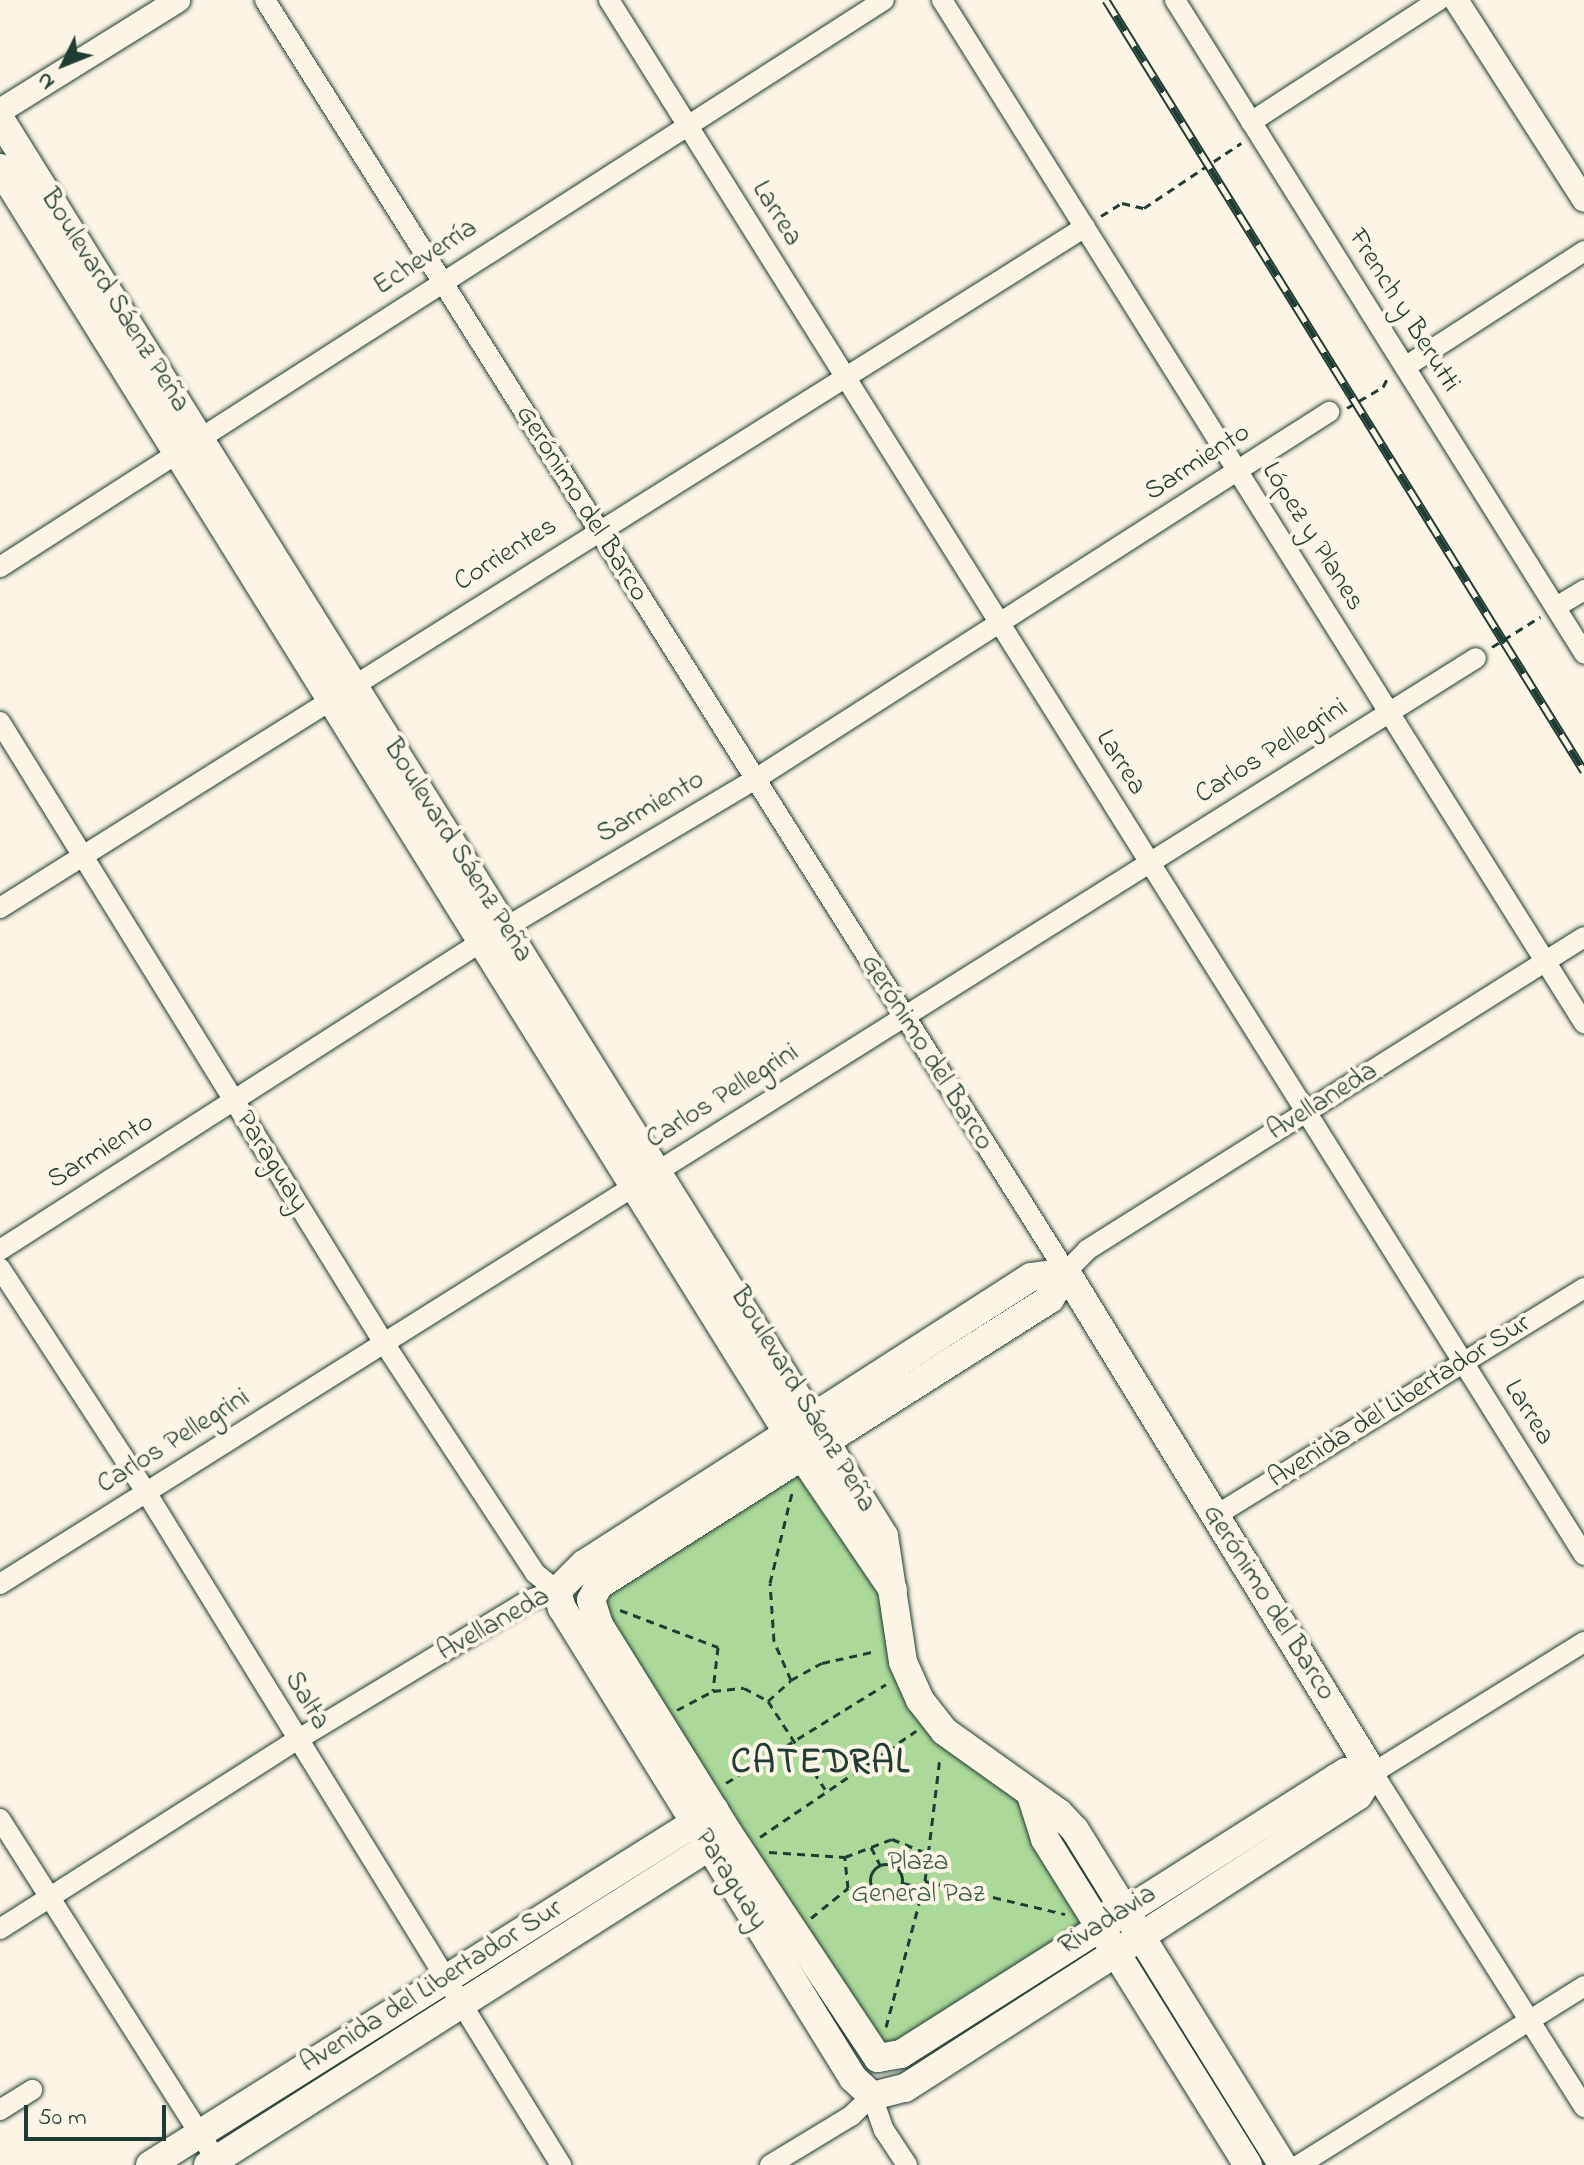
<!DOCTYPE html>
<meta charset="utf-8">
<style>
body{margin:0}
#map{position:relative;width:1584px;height:2165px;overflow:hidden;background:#fcf5e5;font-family:"Indie Flower",sans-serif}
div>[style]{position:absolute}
.green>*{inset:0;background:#abd999}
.path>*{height:3px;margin-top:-1.5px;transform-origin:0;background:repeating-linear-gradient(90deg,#1f3d34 0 8px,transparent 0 14px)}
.path>.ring{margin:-1.5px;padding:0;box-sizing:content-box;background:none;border:3px solid #1f3d34;border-radius:50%}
.roads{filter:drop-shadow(0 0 2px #1f3d34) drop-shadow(0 0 2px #1f3d34)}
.minor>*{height:20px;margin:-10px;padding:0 10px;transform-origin:10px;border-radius:10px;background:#fcf5e5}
.tertiary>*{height:24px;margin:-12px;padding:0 12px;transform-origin:12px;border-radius:12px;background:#fcf5e5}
.secondary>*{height:28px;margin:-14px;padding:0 14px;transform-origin:14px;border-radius:14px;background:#fcf5e5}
.rail>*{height:9px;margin-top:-4.5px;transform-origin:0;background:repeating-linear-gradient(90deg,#fcf5e5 0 18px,#1f3d34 0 36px);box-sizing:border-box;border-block:2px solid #1f3d34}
span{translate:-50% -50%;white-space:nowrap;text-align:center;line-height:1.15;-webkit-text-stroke:8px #fcf5e5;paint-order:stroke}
.street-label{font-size:28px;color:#1f3d34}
.park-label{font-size:28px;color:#3b5c48}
.district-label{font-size:36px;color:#1f3d34;font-weight:700;letter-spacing:2px}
.north{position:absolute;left:24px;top:24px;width:80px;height:80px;-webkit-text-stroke:6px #fcf5e5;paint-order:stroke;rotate:227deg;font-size:22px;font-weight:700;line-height:32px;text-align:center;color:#1f3d34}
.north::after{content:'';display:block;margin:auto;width:28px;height:36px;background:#1f3d34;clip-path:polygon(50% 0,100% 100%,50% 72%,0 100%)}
.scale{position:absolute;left:24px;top:2105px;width:142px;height:36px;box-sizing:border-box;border:4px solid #1f3d34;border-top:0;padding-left:10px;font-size:24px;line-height:28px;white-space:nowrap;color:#1f3d34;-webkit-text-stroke:6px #fcf5e5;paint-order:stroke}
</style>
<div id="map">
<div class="green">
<i style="clip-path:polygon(804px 1459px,867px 1555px,910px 1681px,1032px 1798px,1100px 1927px,888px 2059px,599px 1625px,599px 1585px)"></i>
</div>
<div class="path">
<i style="left:1101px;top:216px;width:25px;rotate:-32deg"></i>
<i style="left:1122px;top:203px;width:23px;rotate:13deg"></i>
<i style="left:1144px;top:208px;width:117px;rotate:-33.8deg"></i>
<i style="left:1347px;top:408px;width:42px;rotate:-30.3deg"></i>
<i style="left:1383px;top:387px;width:11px;rotate:-63deg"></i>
<i style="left:1492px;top:647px;width:57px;rotate:-32deg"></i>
<i style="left:620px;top:1610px;width:105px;rotate:20.7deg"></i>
<i style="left:718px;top:1647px;width:44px;rotate:96.5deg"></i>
<i style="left:713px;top:1691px;width:31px;rotate:-6deg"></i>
<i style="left:744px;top:1688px;width:27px;rotate:28deg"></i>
<i style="left:768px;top:1701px;width:105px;rotate:57.1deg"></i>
<i style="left:791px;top:1680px;width:43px;rotate:-113.6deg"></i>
<i style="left:774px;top:1641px;width:58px;rotate:-93.9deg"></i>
<i style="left:770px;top:1583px;width:97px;rotate:-76.3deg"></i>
<i style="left:768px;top:1701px;width:31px;rotate:-42deg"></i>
<i style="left:791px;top:1680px;width:35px;rotate:-29deg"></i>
<i style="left:822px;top:1663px;width:55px;rotate:-12.5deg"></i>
<i style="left:677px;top:1710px;width:41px;rotate:-27.8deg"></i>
<i style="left:726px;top:1783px;width:188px;rotate:-31.7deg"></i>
<i style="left:760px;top:1837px;width:189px;rotate:-34.2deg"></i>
<i style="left:871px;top:1847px;width:20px;rotate:63deg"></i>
<i style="left:769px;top:1852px;width:76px;rotate:3.8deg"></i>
<i class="ring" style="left:870px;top:1864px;width:29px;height:29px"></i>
<i style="left:897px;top:1868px;width:27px;rotate:-48deg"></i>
<i style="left:925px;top:1881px;width:144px;rotate:13.3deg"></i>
<i style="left:903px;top:1883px;width:21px;rotate:14deg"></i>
<i style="left:811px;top:1918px;width:48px;rotate:-39deg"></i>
<i style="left:848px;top:1888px;width:31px;rotate:-96deg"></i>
<i style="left:845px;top:1857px;width:50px;rotate:-21deg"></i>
<i style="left:892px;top:1839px;width:35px;rotate:22deg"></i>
<i style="left:886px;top:2027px;width:151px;rotate:-75deg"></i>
<i style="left:925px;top:1881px;width:125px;rotate:-83.1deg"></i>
</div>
<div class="roads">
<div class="minor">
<i style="left:265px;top:0;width:1503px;rotate:57.8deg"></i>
<i style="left:1066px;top:1272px;width:30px;rotate:-46deg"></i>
<i style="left:1087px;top:1250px;width:587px;rotate:-32.2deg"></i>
<i style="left:609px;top:0;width:1835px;rotate:57.91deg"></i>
<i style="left:942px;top:0;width:1208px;rotate:57.89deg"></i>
<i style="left:1175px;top:0;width:771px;rotate:57.94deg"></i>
<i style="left:1251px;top:122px;width:224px;rotate:-33deg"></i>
<i style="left:1405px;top:367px;width:213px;rotate:-32.9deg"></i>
<i style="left:0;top:567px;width:1050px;rotate:-32.68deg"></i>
<i style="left:1556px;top:607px;width:33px;rotate:-31deg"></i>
<i style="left:0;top:722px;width:730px;rotate:58.27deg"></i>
<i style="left:384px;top:1343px;width:275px;rotate:56.7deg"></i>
<i style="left:535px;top:1573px;width:28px;rotate:39deg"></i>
<i style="left:0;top:908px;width:1281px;rotate:-32.11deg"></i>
<i style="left:0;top:1250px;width:571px;rotate:-32.63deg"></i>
<i style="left:481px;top:942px;width:317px;rotate:-30.7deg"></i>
<i style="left:754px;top:780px;width:683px;rotate:-32.62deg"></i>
<i style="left:0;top:1268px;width:267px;rotate:56.9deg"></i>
<i style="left:146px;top:1492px;width:791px;rotate:58.34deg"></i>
<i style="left:1215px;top:1516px;width:434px;rotate:-31.7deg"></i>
<i style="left:0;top:1584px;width:1742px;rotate:-32.1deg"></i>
<i style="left:1584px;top:1642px;width:248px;rotate:148.2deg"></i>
<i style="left:1373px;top:1773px;width:395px;rotate:57.7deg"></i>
<i style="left:0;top:1819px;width:410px;rotate:57.6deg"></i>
<i style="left:0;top:1929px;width:352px;rotate:-32.5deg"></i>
<i style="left:297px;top:1740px;width:271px;rotate:-31.1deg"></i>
<i style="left:529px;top:1600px;width:29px;rotate:-18deg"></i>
<i style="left:0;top:2110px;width:38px;rotate:-32deg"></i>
<i style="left:770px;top:2165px;width:95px;rotate:-31.2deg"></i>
<i style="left:851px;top:2116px;width:29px;rotate:-44deg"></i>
<i style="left:872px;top:2096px;width:36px;rotate:71deg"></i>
<i style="left:884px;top:2130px;width:42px;rotate:56.7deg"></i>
<i style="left:1299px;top:2165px;width:337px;rotate:-32.1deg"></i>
</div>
<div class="tertiary">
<i style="left:1456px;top:0;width:237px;rotate:57.3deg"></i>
<i style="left:0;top:111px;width:210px;rotate:-31.9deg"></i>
</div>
<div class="secondary">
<i style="left:0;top:119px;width:1670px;rotate:58.04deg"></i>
<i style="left:884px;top:1536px;width:127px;rotate:81.4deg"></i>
<i style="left:903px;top:1662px;width:42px;rotate:65.9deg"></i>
<i style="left:920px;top:1700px;width:39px;rotate:52deg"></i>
<i style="left:944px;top:1731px;width:141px;rotate:35.5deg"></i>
<i style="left:1059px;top:1813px;width:23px;rotate:47deg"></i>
<i style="left:1075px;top:1830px;width:394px;rotate:58.2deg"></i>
<i style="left:0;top:168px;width:1521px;rotate:58.09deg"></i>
<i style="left:804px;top:1459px;width:158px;rotate:55.8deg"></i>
<i style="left:1066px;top:1272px;width:588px;rotate:58.5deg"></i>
<i style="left:557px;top:1591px;width:38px;rotate:-45deg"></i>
<i style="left:584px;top:1564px;width:531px;rotate:-32.7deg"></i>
<i style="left:1031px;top:1277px;width:35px;rotate:-8deg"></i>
<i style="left:557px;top:1591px;width:18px;rotate:74deg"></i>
<i style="left:562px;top:1608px;width:553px;rotate:58.24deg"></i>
<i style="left:853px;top:2078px;width:26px;rotate:43deg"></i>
<i style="left:591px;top:1600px;width:17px;rotate:-62deg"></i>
<i style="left:599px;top:1585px;width:534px;rotate:-32.38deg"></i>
<i style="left:1050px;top:1299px;width:31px;rotate:-59deg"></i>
<i style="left:591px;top:1600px;width:26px;rotate:72deg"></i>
<i style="left:599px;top:1625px;width:246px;rotate:58.1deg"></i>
<i style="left:729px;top:1834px;width:269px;rotate:56.4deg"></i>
<i style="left:1032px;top:1798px;width:43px;rotate:72.4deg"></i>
<i style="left:1045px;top:1839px;width:384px;rotate:58.1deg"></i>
<i style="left:878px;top:2058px;width:23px;rotate:-10deg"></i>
<i style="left:901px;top:2054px;width:515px;rotate:-32.39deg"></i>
<i style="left:1336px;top:1778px;width:12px;rotate:-31deg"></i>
<i style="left:1346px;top:1772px;width:27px;rotate:2deg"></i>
<i style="left:872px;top:2096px;width:34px;rotate:-14deg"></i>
<i style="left:905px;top:2088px;width:283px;rotate:-32.7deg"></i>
<i style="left:1143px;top:1935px;width:256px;rotate:-32.9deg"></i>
<i style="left:1358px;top:1796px;width:27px;rotate:-57deg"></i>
<i style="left:150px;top:2165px;width:667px;rotate:-32.14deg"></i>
<i style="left:208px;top:2165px;width:617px;rotate:-32.43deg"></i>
</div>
</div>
<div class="rail">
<i style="left:1106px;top:0;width:907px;rotate:58.2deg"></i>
</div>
<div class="street-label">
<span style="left:776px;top:214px;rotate:58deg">Larrea</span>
<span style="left:426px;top:258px;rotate:-33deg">Echeverría</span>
<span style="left:114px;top:301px;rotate:58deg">Boulevard Sáenz Peña</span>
<span style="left:1403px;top:311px;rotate:58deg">French y Berutti</span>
<span style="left:1198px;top:463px;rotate:-33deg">Sarmiento</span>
<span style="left:581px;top:504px;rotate:58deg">Gerónimo del Barco</span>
<span style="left:1312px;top:537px;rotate:58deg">López y Planes</span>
<span style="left:506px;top:555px;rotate:-32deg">Corrientes</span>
<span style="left:1272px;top:752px;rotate:-32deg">Carlos Pellegrini</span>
<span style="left:1120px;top:763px;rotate:58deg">Larrea</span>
<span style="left:651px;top:808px;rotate:-30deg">Sarmiento</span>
<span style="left:457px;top:851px;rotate:58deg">Boulevard Sáenz Peña</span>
<span style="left:926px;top:1053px;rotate:58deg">Gerónimo del Barco</span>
<span style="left:723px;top:1097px;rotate:-32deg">Carlos Pellegrini</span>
<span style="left:1323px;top:1102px;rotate:-32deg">Avellaneda</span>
<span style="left:101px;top:1152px;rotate:-32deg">Sarmiento</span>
<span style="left:271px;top:1162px;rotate:58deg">Paraguay</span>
<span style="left:802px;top:1400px;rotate:59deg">Boulevard Sáenz Peña</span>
<span style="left:1400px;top:1402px;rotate:-32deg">Avenida del Libertador Sur</span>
<span style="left:1528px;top:1413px;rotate:58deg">Larrea</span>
<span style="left:174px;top:1442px;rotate:-32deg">Carlos Pellegrini</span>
<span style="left:1268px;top:1603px;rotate:58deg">Gerónimo del Barco</span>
<span style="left:494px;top:1625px;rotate:-29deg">Avellaneda</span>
<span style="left:306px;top:1701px;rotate:59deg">Salta</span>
<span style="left:730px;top:1880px;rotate:58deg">Paraguay</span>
<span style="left:1108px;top:1921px;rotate:-32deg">Rivadavia</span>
<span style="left:432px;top:1987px;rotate:-32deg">Avenida del Libertador Sur</span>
</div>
<div class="park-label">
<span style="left:918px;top:1879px">Plaza<br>General Paz</span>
</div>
<div class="district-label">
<span style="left:821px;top:1764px">CATEDRAL</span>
</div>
<div class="north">N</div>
<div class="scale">50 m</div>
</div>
